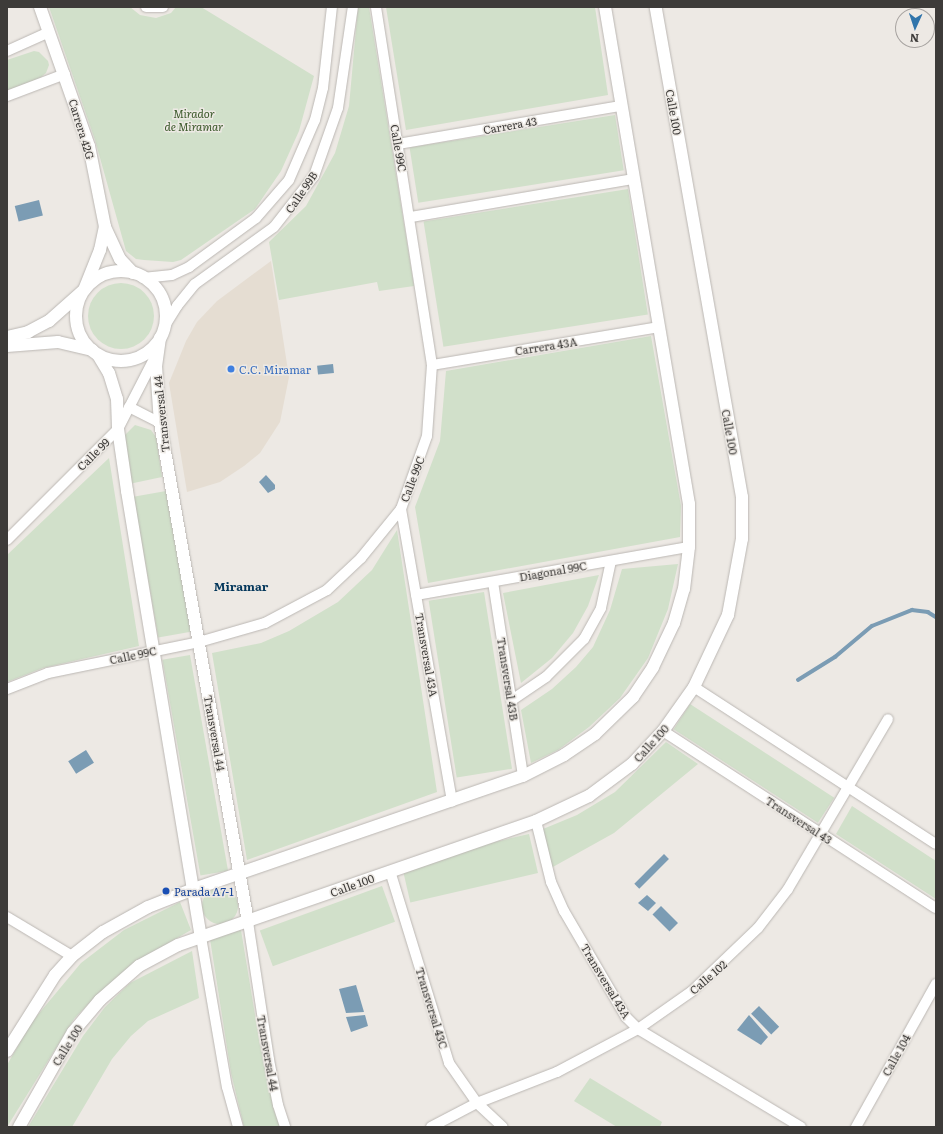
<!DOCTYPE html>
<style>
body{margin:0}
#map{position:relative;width:943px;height:1134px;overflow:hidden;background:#ede9e4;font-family:Literata,serif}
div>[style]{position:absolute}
.built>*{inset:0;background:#e5ddd2}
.green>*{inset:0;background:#d1e0ca;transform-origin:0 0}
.round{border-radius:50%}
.water>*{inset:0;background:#7b9cb4;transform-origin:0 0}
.stream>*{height:3.5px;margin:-1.75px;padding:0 1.75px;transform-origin:1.75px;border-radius:1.75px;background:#7b9cb4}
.roads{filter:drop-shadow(0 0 1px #bbb7b3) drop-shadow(0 0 1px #bbb7b3)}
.minor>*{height:10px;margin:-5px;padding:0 5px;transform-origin:5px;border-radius:5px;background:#fff}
.tertiary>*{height:12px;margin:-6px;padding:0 6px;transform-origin:6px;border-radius:6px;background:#fff}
.tertiary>.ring{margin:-6px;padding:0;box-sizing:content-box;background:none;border:12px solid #fff;border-radius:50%}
.dots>*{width:11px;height:11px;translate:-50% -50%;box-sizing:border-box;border:2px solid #ede9e4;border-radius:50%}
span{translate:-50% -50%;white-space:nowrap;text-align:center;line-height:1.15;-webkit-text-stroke:3px #ede9e4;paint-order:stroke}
.street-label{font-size:11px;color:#3d3b39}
.park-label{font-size:11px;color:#3b592a;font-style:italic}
.shop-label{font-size:11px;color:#366cbe}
.left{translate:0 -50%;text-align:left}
.transit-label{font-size:11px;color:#164399}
.neighbourhood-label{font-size:12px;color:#04375b;font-weight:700}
.frame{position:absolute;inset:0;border:8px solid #3d3b39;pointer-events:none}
.north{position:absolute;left:895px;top:8px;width:40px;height:40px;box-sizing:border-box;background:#ede9e4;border:1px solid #a7a3a0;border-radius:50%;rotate:183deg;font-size:11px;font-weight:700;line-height:16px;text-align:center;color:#3d3b39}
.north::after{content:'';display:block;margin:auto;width:14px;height:18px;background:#3175ab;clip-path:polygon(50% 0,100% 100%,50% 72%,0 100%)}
</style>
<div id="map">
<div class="built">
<i style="clip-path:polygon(271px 261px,289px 377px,280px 422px,260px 453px,244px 466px,220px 482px,187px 492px,169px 383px,186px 341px,197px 322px,217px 301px)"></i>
</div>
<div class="green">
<i style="clip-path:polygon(49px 7px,130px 7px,140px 15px,156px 18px,171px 13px,176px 7px,201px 7px,314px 76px,299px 131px,281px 171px,255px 209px,181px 260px,173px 262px,144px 260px,136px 259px,126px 251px,95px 140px)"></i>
<i style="clip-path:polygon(358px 7px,369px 7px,414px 286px,379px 291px,377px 282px,279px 300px,269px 242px,306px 206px,335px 153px,349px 106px)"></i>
<i style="clip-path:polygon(386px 7px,595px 7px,608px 95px,406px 130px)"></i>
<i style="clip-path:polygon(34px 51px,39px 52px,48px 61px,49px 65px,46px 73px,40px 78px,7px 91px,7px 60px)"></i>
<i style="left:615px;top:115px;width:56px;height:208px;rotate:81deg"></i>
<i style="left:628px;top:189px;width:127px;height:207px;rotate:81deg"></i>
<i class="round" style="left:88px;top:283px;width:66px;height:66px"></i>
<i style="clip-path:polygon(651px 336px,681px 506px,680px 537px,428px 583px,415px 507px,440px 441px,446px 371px)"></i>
<i style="clip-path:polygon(135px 425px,151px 430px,156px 437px,162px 477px,129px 484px,122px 438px)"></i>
<i style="clip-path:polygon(109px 458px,139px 646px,43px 668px,7px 682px,7px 555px)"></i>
<i style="left:166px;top:491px;width:143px;height:33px;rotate:80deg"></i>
<i style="clip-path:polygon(397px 530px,437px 792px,247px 860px,212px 653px,261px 643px,289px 631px,338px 602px,372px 570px)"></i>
<i style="clip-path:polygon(678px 564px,668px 609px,648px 658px,620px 698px,589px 727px,558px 750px,531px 763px,521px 710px,552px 689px,576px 667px,593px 647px,610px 610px,622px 569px)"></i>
<i style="clip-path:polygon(599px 575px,588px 606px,573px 633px,552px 658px,521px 683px,503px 593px)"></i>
<i style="left:484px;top:592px;width:179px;height:56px;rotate:81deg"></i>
<i style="left:190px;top:655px;width:219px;height:28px;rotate:80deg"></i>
<i style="left:690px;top:704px;width:172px;height:30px;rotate:33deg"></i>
<i style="clip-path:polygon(666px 742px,698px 764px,614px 833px,551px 868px,543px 829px,577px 815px,615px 792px)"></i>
<i style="clip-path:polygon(852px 806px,936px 861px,936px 899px,836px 834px)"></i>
<i style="left:529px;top:834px;width:40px;height:131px;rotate:77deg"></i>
<i style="left:382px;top:886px;width:38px;height:130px;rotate:70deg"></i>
<i class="round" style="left:202px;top:888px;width:36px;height:36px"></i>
<i style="clip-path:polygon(180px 902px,191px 930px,136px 962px,96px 996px,74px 1019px,7px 1127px,7px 1065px,31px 1023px,81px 963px,124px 930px)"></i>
<i style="clip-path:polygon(241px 930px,260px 1045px,274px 1110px,280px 1127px,244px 1127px,231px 1073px,210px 939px)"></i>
<i style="clip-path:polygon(192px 951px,199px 998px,148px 1021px,131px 1036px,112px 1059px,72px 1127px,28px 1127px,83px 1036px,105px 1007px,130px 983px)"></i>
<i style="clip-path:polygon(590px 1078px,662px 1122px,660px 1127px,617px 1127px,574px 1101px)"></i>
</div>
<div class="water">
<i style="left:39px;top:200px;width:16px;height:25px;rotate:76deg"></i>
<i style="left:333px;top:364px;width:9px;height:16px;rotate:84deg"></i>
<i style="clip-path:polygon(266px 475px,275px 485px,275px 489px,268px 493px,259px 482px)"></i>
<i style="left:86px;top:750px;width:15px;height:21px;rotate:58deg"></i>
<i style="left:664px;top:854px;width:7px;height:42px;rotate:45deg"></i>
<i style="clip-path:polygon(647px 895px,656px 903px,648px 911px,638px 903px)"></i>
<i style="left:661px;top:906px;width:24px;height:12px;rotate:45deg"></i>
<i style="clip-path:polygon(356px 985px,364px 1012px,346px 1013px,339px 989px)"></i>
<i style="left:759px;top:1006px;width:29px;height:11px;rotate:46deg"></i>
<i style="clip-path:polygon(365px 1015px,368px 1026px,351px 1032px,346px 1017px)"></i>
<i style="clip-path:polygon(749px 1015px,768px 1037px,761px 1045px,737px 1030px)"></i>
</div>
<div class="stream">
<i style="left:798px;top:680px;width:44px;rotate:-31.9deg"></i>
<i style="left:835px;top:657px;width:48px;rotate:-40deg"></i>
<i style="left:872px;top:626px;width:43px;rotate:-21.8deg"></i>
<i style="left:912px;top:610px;width:16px;rotate:7deg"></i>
<i style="left:928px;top:612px;width:9px;rotate:32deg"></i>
</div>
<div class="roads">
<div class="minor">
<i style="left:146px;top:7px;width:17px"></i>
<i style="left:7px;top:51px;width:46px;rotate:-24.3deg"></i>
<i style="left:7px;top:96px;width:62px;rotate:-20.8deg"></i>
<i style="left:398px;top:144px;width:226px;rotate:-9.7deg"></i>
<i style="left:411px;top:217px;width:226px;rotate:-9.7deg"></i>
<i style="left:143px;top:278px;width:29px;rotate:-6deg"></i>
<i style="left:172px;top:275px;width:19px;rotate:-25deg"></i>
<i style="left:189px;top:267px;width:83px;rotate:-36.2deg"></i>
<i style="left:256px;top:218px;width:50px;rotate:-49deg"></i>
<i style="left:289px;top:180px;width:65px;rotate:-66.6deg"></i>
<i style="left:315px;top:120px;width:33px;rotate:-76deg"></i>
<i style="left:323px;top:88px;width:81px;rotate:-83.7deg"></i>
<i style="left:164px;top:327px;width:25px;rotate:-58deg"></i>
<i style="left:177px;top:306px;width:28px;rotate:-51deg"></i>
<i style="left:195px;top:284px;width:97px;rotate:-35.8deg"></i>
<i style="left:274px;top:227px;width:65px;rotate:-51.9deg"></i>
<i style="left:314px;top:176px;width:72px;rotate:-70.6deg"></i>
<i style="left:338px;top:108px;width:102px;rotate:-81.6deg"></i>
<i style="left:432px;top:365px;width:230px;rotate:-9.5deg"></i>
<i style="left:129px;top:407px;width:35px;rotate:27deg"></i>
<i style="left:401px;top:509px;width:297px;rotate:80.1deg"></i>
<i style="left:7px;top:540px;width:157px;rotate:-45deg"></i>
<i style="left:118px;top:429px;width:83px;rotate:-62.8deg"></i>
<i style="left:493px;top:582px;width:196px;rotate:81.2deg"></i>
<i style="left:416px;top:595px;width:277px;rotate:-10deg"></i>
<i style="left:694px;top:687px;width:288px;rotate:33deg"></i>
<i style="left:7px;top:689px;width:44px;rotate:-21.3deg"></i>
<i style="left:48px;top:673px;width:154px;rotate:-11.6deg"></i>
<i style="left:199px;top:642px;width:69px;rotate:-16.1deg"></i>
<i style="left:265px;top:623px;width:70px;rotate:-28deg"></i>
<i style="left:327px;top:590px;width:47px;rotate:-43.3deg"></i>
<i style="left:361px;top:558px;width:63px;rotate:-50.8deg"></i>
<i style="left:401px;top:509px;width:77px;rotate:-70.4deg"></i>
<i style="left:427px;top:436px;width:71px;rotate:-86deg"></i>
<i style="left:432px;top:365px;width:362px;rotate:-98.9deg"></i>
<i style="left:512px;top:700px;width:41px;rotate:-34.1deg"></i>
<i style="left:546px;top:677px;width:54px;rotate:-45deg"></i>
<i style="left:584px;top:639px;width:35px;rotate:-61deg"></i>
<i style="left:601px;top:608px;width:48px;rotate:-78deg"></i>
<i style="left:663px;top:731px;width:325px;rotate:33deg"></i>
<i style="left:536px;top:821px;width:63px;rotate:76.2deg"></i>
<i style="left:551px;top:882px;width:32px;rotate:66deg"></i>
<i style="left:564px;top:911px;width:123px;rotate:59.7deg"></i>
<i style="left:626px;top:1017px;width:17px;rotate:45deg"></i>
<i style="left:638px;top:1029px;width:190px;rotate:31deg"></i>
<i style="left:390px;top:871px;width:201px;rotate:72.9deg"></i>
<i style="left:449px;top:1063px;width:49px;rotate:55deg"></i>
<i style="left:477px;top:1103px;width:35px;rotate:43deg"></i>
<i style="left:7px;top:917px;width:76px;rotate:31deg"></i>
<i style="left:248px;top:922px;width:140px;rotate:81.3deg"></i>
<i style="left:269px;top:1060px;width:46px;rotate:78.7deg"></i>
<i style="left:278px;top:1105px;width:23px;rotate:72deg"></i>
<i style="left:201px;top:937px;width:152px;rotate:80.2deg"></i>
<i style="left:227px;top:1087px;width:41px;rotate:74.6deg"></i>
<i style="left:431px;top:1127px;width:52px;rotate:-27.6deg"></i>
<i style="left:477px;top:1103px;width:86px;rotate:-21.2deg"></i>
<i style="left:557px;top:1072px;width:92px;rotate:-28deg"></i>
<i style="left:638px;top:1029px;width:66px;rotate:-35.1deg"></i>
<i style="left:692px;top:991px;width:91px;rotate:-43.7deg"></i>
<i style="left:758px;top:928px;width:49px;rotate:-52.4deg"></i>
<i style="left:788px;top:889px;width:197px;rotate:-59.5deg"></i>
<i style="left:856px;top:1127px;width:164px;rotate:-60.8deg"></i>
</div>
<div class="tertiary">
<i style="left:40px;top:7px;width:147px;rotate:70.6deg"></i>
<i style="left:89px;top:146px;width:83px;rotate:78.8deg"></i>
<i style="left:105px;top:227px;width:35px;rotate:65deg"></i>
<i style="left:120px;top:259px;width:19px;rotate:47deg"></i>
<i class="ring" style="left:76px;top:271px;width:78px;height:78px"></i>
<i style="left:7px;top:337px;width:22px;rotate:-13deg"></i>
<i style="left:28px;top:332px;width:24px;rotate:-28deg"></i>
<i style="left:49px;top:321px;width:47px;rotate:-41.5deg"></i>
<i style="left:84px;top:290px;width:43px;rotate:-68.2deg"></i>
<i style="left:100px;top:250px;width:24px;rotate:-78deg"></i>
<i style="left:160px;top:338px;width:28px;rotate:98deg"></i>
<i style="left:156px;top:366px;width:57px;rotate:86deg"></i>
<i style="left:160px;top:423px;width:507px;rotate:80deg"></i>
<i style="left:7px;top:346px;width:51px;rotate:-4.5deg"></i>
<i style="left:58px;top:342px;width:35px;rotate:13deg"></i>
<i style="left:98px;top:355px;width:21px;rotate:59deg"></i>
<i style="left:109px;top:373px;width:27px;rotate:73deg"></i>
<i style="left:117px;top:399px;width:30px;rotate:88deg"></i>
<i style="left:118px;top:429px;width:63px;rotate:81.7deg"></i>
<i style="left:127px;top:491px;width:452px;rotate:80.6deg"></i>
<i style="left:7px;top:1051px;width:90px;rotate:-57.7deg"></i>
<i style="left:55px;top:975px;width:25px;rotate:-48deg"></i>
<i style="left:72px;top:956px;width:39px;rotate:-38deg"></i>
<i style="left:103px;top:932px;width:51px;rotate:-29.1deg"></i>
<i style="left:148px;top:907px;width:46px;rotate:-21.6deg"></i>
<i style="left:191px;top:890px;width:351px;rotate:-19deg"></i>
<i style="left:523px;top:776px;width:46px;rotate:-27.1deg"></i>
<i style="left:564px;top:755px;width:37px;rotate:-34deg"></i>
<i style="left:595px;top:734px;width:53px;rotate:-44.2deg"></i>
<i style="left:633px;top:697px;width:36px;rotate:-56deg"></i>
<i style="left:653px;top:667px;width:49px;rotate:-64.5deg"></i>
<i style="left:674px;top:623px;width:35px;rotate:-74deg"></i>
<i style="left:684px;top:589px;width:42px;rotate:-83.2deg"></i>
<i style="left:689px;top:547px;width:43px;rotate:-90deg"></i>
<i style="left:689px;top:504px;width:504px;rotate:-99.59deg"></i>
<i style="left:19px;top:1127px;width:109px;rotate:-60.4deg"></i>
<i style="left:73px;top:1032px;width:42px;rotate:-49.8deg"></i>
<i style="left:100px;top:1000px;width:52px;rotate:-41.1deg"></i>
<i style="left:139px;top:966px;width:44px;rotate:-28.3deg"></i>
<i style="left:178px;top:945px;width:379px;rotate:-19.1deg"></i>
<i style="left:536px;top:821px;width:59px;rotate:-25.3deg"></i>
<i style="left:589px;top:796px;width:54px;rotate:-36.7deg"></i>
<i style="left:632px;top:764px;width:45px;rotate:-46.8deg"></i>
<i style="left:663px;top:731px;width:54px;rotate:-54.8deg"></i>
<i style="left:694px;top:687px;width:80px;rotate:-64.7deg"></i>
<i style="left:728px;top:615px;width:77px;rotate:-79.6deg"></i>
<i style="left:742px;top:539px;width:42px;rotate:-90deg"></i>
<i style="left:742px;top:497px;width:497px;rotate:-100deg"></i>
</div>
</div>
<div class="dots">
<i style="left:231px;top:369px;background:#3f7fe0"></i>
<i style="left:166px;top:891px;background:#1a4fb4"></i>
</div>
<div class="street-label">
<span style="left:674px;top:112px;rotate:80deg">Calle 100</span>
<span style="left:510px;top:125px;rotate:-10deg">Carrera 43</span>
<span style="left:82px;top:129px;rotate:73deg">Carrera 42G</span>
<span style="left:399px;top:148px;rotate:80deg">Calle 99C</span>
<span style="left:301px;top:192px;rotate:-56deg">Calle 99B</span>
<span style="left:546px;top:346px;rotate:-9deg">Carrera 43A</span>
<span style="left:161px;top:414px;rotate:-96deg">Transversal 44</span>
<span style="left:730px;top:432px;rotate:80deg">Calle 100</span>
<span style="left:93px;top:454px;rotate:-45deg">Calle 99</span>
<span style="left:412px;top:479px;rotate:-69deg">Calle 99C</span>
<span style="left:553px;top:571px;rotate:-10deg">Diagonal 99C</span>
<span style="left:133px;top:655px;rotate:-12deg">Calle 99C</span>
<span style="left:427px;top:655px;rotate:80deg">Transversal 43A</span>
<span style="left:508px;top:679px;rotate:81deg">Transversal 43B</span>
<span style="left:215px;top:733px;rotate:80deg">Transversal 44</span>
<span style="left:651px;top:743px;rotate:-48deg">Calle 100</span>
<span style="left:799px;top:820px;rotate:33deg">Transversal 43</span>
<span style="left:352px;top:885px;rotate:-20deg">Calle 100</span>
<span style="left:708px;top:977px;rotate:-41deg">Calle 102</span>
<span style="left:606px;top:981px;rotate:59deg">Transversal 43A</span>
<span style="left:432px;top:1008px;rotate:73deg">Transversal 43C</span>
<span style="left:67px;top:1045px;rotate:-58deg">Calle 100</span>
<span style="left:268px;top:1053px;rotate:80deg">Transversal 44</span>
<span style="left:896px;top:1055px;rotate:-61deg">Calle 104</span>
</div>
<div class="park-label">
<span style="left:194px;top:120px">Mirador<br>de Miramar</span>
</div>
<div class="shop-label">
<span class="left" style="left:239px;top:369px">C.C. Miramar</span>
</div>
<div class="transit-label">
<span class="left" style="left:174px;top:891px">Parada A7-1</span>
</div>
<div class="neighbourhood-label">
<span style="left:241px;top:587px">Miramar</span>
</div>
<div class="frame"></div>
<div class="north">N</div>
</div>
